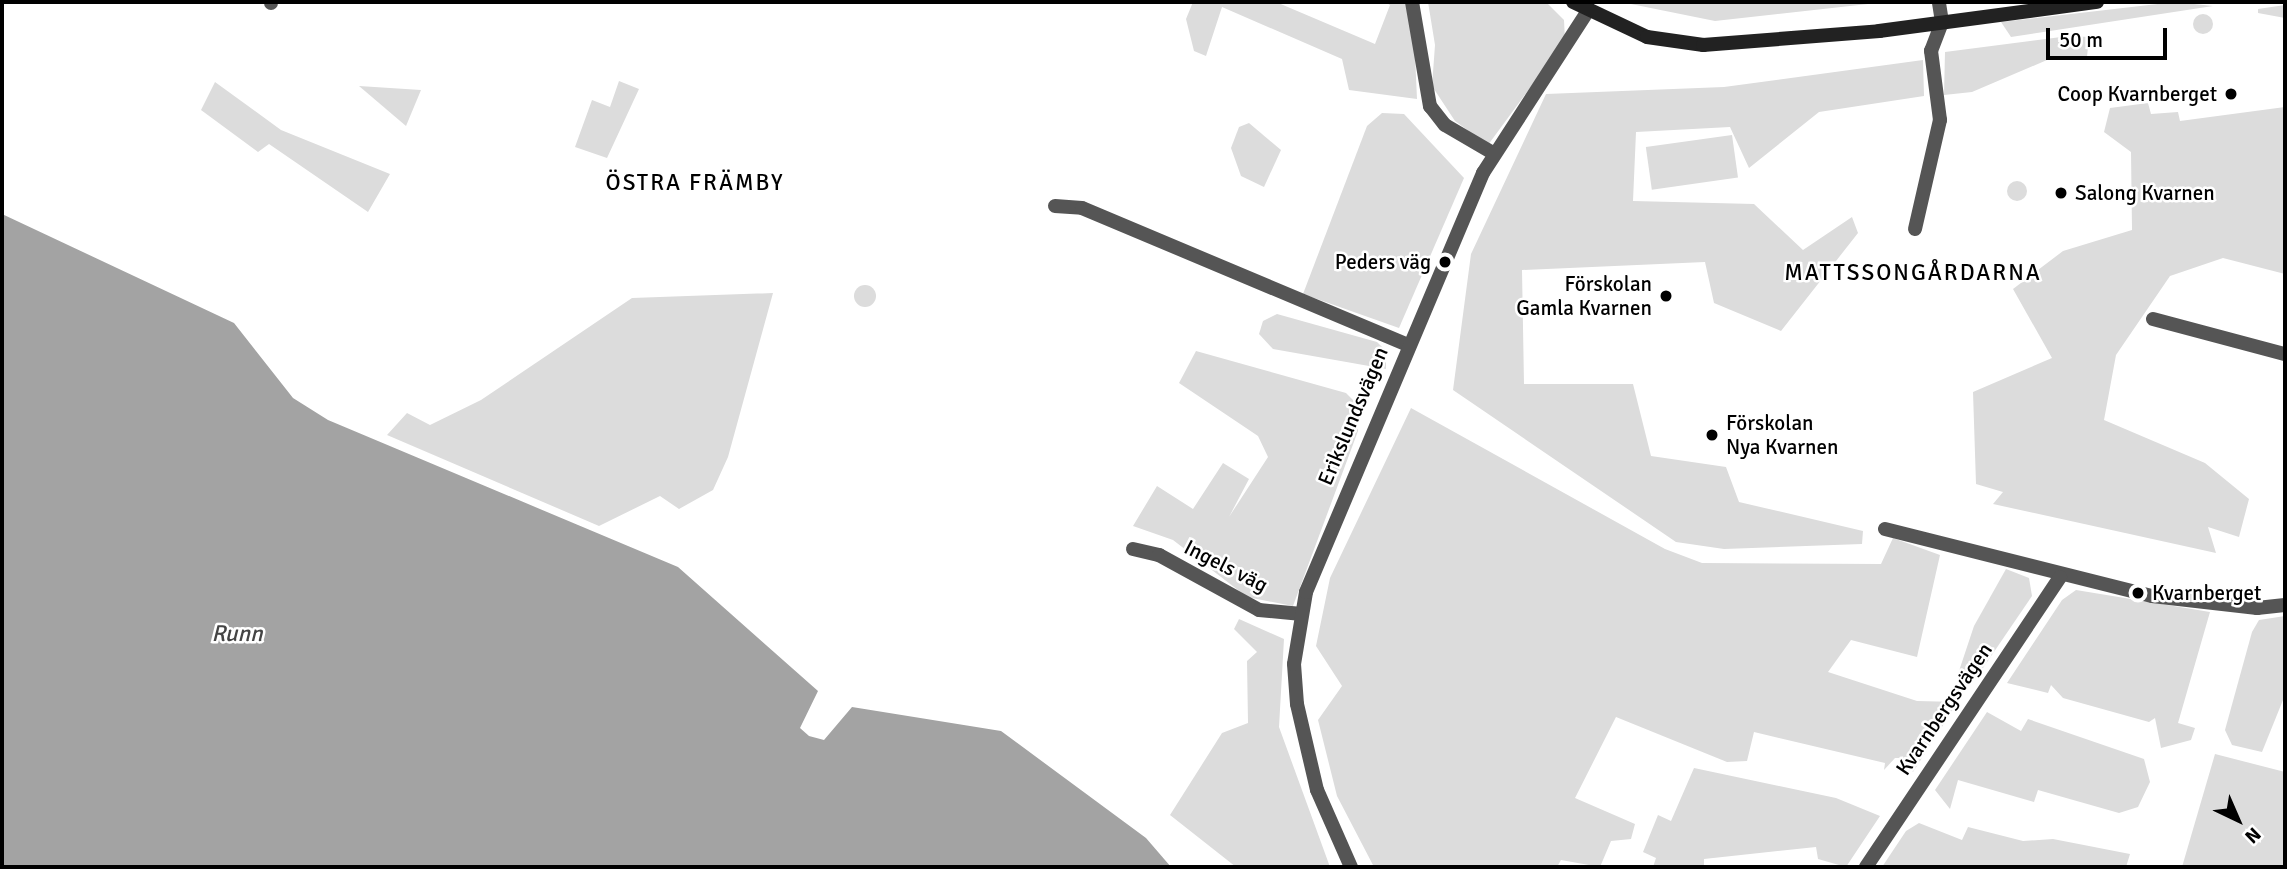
<!DOCTYPE html>
<meta charset="utf-8">
<style>
body{margin:0}
#map{position:relative;width:2287px;height:869px;overflow:hidden;background:#fff;font-family:Signika,sans-serif}
div>[style]{position:absolute}
.green>*{inset:0;background:#dcdcdc;transform-origin:0 0}
.round{border-radius:50%}
.water>*{inset:0;background:#a3a3a3}
.street>*{height:14px;margin:-7px;padding:0 7px;transform-origin:7px;border-radius:7px;background:#555}
.secondary>*{height:14px;margin:-7px;padding:0 7px;transform-origin:7px;border-radius:7px;background:#222}
.dots>*{width:19px;height:19px;translate:-50% -50%;box-sizing:border-box;border:4px solid #fff;border-radius:50%}
span{translate:-50% -50%;white-space:nowrap;text-align:center;line-height:1.15;-webkit-text-stroke:5px #fff;paint-order:stroke}
.poi-label{font-size:21px;color:#000}
.right{translate:-100% -50%;text-align:right}
.left{translate:0 -50%;text-align:left}
.street-label{font-size:21px;color:#000}
.neighbourhood-label{font-size:23px;color:#000;letter-spacing:2px}
.water-label{font-size:23px;color:#444;font-style:italic}
.frame{position:absolute;inset:0;border:4px solid #000;pointer-events:none}
.north{position:absolute;left:2203px;top:785px;width:70px;height:70px;-webkit-text-stroke:5px #fff;paint-order:stroke;rotate:136deg;font-size:19px;font-weight:700;line-height:28px;text-align:center;color:#000}
.north::after{content:'';display:block;margin:auto;width:24px;height:32px;background:#000;clip-path:polygon(50% 0,100% 100%,50% 72%,0 100%)}
.scale{position:absolute;left:2046px;top:28px;width:121px;height:32px;box-sizing:border-box;border:4px solid #000;border-top:0;padding-left:9px;font-size:21px;line-height:24px;white-space:nowrap;color:#000;-webkit-text-stroke:5px #fff;paint-order:stroke}
</style>
<div id="map">
<div class="green">
<i style="clip-path:polygon(1193px 2px,1276px 2px,1375px 44px,1390px 5px,1385px 2px,1406px 2px,1414px 32px,1417px 99px,1349px 90px,1342px 59px,1222px 7px,1206px 56px,1194px 51px,1186px 19px)"></i>
<i style="clip-path:polygon(1428px 2px,1546px 2px,1564px 20px,1565px 40px,1488px 145px,1455px 121px,1432px 86px,1435px 45px)"></i>
<i style="clip-path:polygon(1621px 2px,1886px 2px,1715px 21px)"></i>
<i style="clip-path:polygon(2175px 2px,2213px 6px,2011px 37px,2001px 22px)"></i>
<i style="clip-path:polygon(2285px 5px,2285px 18px,2258px 13px,2258px 9px)"></i>
<i class="round" style="left:2193px;top:14px;width:20px;height:20px"></i>
<i style="clip-path:polygon(2069px 36px,2089px 37px,2087px 57px,2047px 60px,1972px 92px,1944px 95px,1945px 52px)"></i>
<i style="clip-path:polygon(1923px 60px,1924px 96px,1819px 112px,1749px 168px,1730px 127px,1636px 132px,1633px 201px,1754px 204px,1803px 250px,1852px 217px,1858px 233px,1781px 331px,1714px 303px,1705px 262px,1522px 270px,1524px 384px,1633px 384px,1651px 456px,1726px 467px,1739px 502px,1863px 531px,1862px 544px,1724px 549px,1676px 542px,1453px 390px,1471px 254px,1546px 94px,1724px 87px)"></i>
<i style="clip-path:polygon(619px 81px,639px 89px,607px 158px,575px 147px,592px 100px,610px 107px)"></i>
<i style="clip-path:polygon(215px 82px,281px 130px,390px 174px,368px 212px,269px 144px,258px 152px,201px 110px)"></i>
<i style="clip-path:polygon(359px 86px,421px 90px,406px 126px)"></i>
<i style="clip-path:polygon(2148px 103px,2151px 114px,2178px 112px,2180px 121px,2285px 107px,2285px 274px,2223px 258px,2170px 276px,2116px 355px,2104px 420px,2205px 463px,2249px 499px,2239px 537px,2208px 527px,2216px 553px,1993px 504px,2003px 492px,1976px 484px,1973px 392px,2052px 358px,2013px 289px,2063px 251px,2132px 230px,2131px 152px,2104px 132px,2110px 108px)"></i>
<i style="clip-path:polygon(1382px 113px,1404px 114px,1464px 178px,1399px 328px,1303px 294px,1367px 126px)"></i>
<i style="clip-path:polygon(1249px 123px,1281px 150px,1264px 187px,1241px 176px,1231px 148px,1239px 127px)"></i>
<i style="left:1732px;top:135px;width:43px;height:87px;rotate:82deg"></i>
<i class="round" style="left:2007px;top:181px;width:20px;height:20px"></i>
<i class="round" style="left:854px;top:285px;width:22px;height:22px"></i>
<i style="clip-path:polygon(773px 293px,728px 457px,713px 490px,679px 509px,660px 496px,599px 526px,387px 435px,407px 413px,430px 425px,481px 400px,632px 298px)"></i>
<i style="clip-path:polygon(1277px 314px,1377px 342px,1386px 351px,1386px 369px,1273px 349px,1259px 334px,1263px 321px)"></i>
<i style="clip-path:polygon(1196px 351px,1346px 393px,1358px 405px,1358px 431px,1293px 606px,1247px 597px,1173px 540px,1133px 526px,1157px 486px,1193px 509px,1223px 463px,1249px 479px,1229px 517px,1268px 457px,1258px 436px,1179px 383px)"></i>
<i style="clip-path:polygon(1411px 408px,1665px 549px,1702px 563px,1881px 564px,1893px 538px,1940px 555px,1917px 657px,1851px 640px,1828px 672px,1917px 701px,1958px 702px,1913px 772px,1904px 758px,1895px 758px,1884px 770px,1885px 763px,1754px 732px,1747px 761px,1727px 762px,1616px 717px,1575px 798px,1635px 824px,1631px 839px,1611px 841px,1600px 867px,1561px 860px,1557px 867px,1374px 867px,1337px 796px,1318px 720px,1342px 686px,1316px 646px,1330px 578px)"></i>
<i style="clip-path:polygon(2006px 569px,2029px 578px,2032px 596px,1983px 668px,1961px 686px,1959px 671px,1974px 626px)"></i>
<i style="clip-path:polygon(2076px 590px,2210px 612px,2178px 723px,2195px 728px,2191px 740px,2161px 748px,2155px 718px,2149px 722px,2063px 698px,2051px 685px,2048px 693px,2007px 683px,2062px 600px)"></i>
<i style="clip-path:polygon(2285px 616px,2285px 695px,2262px 752px,2232px 745px,2225px 730px,2252px 632px,2259px 620px)"></i>
<i style="clip-path:polygon(1239px 619px,1284px 639px,1279px 727px,1330px 867px,1236px 867px,1170px 815px,1222px 733px,1248px 723px,1247px 661px,1257px 652px,1234px 629px)"></i>
<i style="clip-path:polygon(1987px 712px,2021px 731px,2028px 719px,2144px 759px,2150px 782px,2138px 807px,2119px 813px,2038px 790px,2034px 802px,1958px 780px,1950px 809px,1935px 790px)"></i>
<i style="clip-path:polygon(2215px 754px,2285px 772px,2285px 867px,2182px 867px)"></i>
<i style="clip-path:polygon(1694px 768px,1836px 798px,1880px 816px,1846px 867px,1818px 859px,1816px 847px,1704px 859px,1704px 867px,1653px 867px,1656px 858px,1643px 852px,1658px 815px,1671px 821px)"></i>
<i style="clip-path:polygon(1919px 823px,1962px 840px,1968px 827px,2023px 841px,2053px 839px,2130px 854px,2126px 867px,1882px 867px,1906px 831px)"></i>
</div>
<div class="water">
<i style="clip-path:polygon(2px 214px,234px 323px,293px 398px,328px 420px,678px 567px,818px 691px,800px 728px,809px 736px,824px 740px,852px 707px,1001px 731px,1146px 838px,1171px 867px,2px 867px)"></i>
</div>
<div class="street">
<i style="left:271px;top:2px;width:1px;rotate:90deg"></i>
<i style="left:1412px;top:2px;width:106px;rotate:80.2deg"></i>
<i style="left:1430px;top:106px;width:24px;rotate:52deg"></i>
<i style="left:1445px;top:125px;width:56px;rotate:30.3deg"></i>
<i style="left:1055px;top:206px;width:27px;rotate:4deg"></i>
<i style="left:1082px;top:208px;width:351px;rotate:22.8deg"></i>
<i style="left:1915px;top:229px;width:112px;rotate:-77.1deg"></i>
<i style="left:1940px;top:120px;width:70px;rotate:-97.4deg"></i>
<i style="left:1931px;top:51px;width:31px;rotate:-69deg"></i>
<i style="left:1942px;top:22px;width:20px;rotate:-99deg"></i>
<i style="left:2153px;top:319px;width:137px;rotate:14.9deg"></i>
<i style="left:1885px;top:529px;width:275px;rotate:14.1deg"></i>
<i style="left:2152px;top:596px;width:106px;rotate:6.5deg"></i>
<i style="left:2257px;top:608px;width:28px;rotate:-6deg"></i>
<i style="left:1133px;top:549px;width:27px;rotate:13deg"></i>
<i style="left:1159px;top:555px;width:114px;rotate:28.8deg"></i>
<i style="left:1259px;top:610px;width:43px;rotate:5.3deg"></i>
<i style="left:1351px;top:867px;width:84px;rotate:-113.8deg"></i>
<i style="left:1317px;top:790px;width:88px;rotate:-103.1deg"></i>
<i style="left:1297px;top:704px;width:40px;rotate:-94.3deg"></i>
<i style="left:1294px;top:664px;width:73px;rotate:-80.5deg"></i>
<i style="left:1306px;top:592px;width:455px;rotate:-67.1deg"></i>
<i style="left:1483px;top:173px;width:193px;rotate:-57.1deg"></i>
<i style="left:1866px;top:867px;width:349px;rotate:-56.2deg"></i>
</div>
<div class="secondary">
<i style="left:1573px;top:2px;width:82px;rotate:25.3deg"></i>
<i style="left:1647px;top:37px;width:57px;rotate:8.1deg"></i>
<i style="left:1703px;top:45px;width:177px;rotate:-4.5deg"></i>
<i style="left:1879px;top:31px;width:220px;rotate:-7.6deg"></i>
</div>
<div class="dots">
<i style="left:2231px;top:94px;background:#000"></i>
<i style="left:2061px;top:193px;background:#000"></i>
<i style="left:1445px;top:262px;background:#000"></i>
<i style="left:1666px;top:296px;background:#000"></i>
<i style="left:1712px;top:435px;background:#000"></i>
<i style="left:2138px;top:593px;background:#000"></i>
</div>
<div class="poi-label">
<span class="right" style="left:2217px;top:94px">Coop Kvarnberget</span>
<span class="left" style="left:2075px;top:193px">Salong Kvarnen</span>
<span class="right" style="left:1431px;top:262px">Peders väg</span>
<span class="right" style="left:1652px;top:296px">Förskolan<br>Gamla Kvarnen</span>
<span class="left" style="left:1726px;top:435px">Förskolan<br>Nya Kvarnen</span>
<span class="left" style="left:2152px;top:593px">Kvarnberget</span>
</div>
<div class="street-label">
<span style="left:1353px;top:416px;rotate:-67deg">Erikslundsvägen</span>
<span style="left:1226px;top:566px;rotate:27deg">Ingels väg</span>
<span style="left:1944px;top:709px;rotate:-56deg">Kvarnbergsvägen</span>
</div>
<div class="neighbourhood-label">
<span style="left:695px;top:183px">ÖSTRA FRÄMBY</span>
<span style="left:1913px;top:273px">MATTSSONGÅRDARNA</span>
</div>
<div class="water-label">
<span style="left:237px;top:634px">Runn</span>
</div>
<div class="frame"></div>
<div class="north">N</div>
<div class="scale">50 m</div>
</div>
